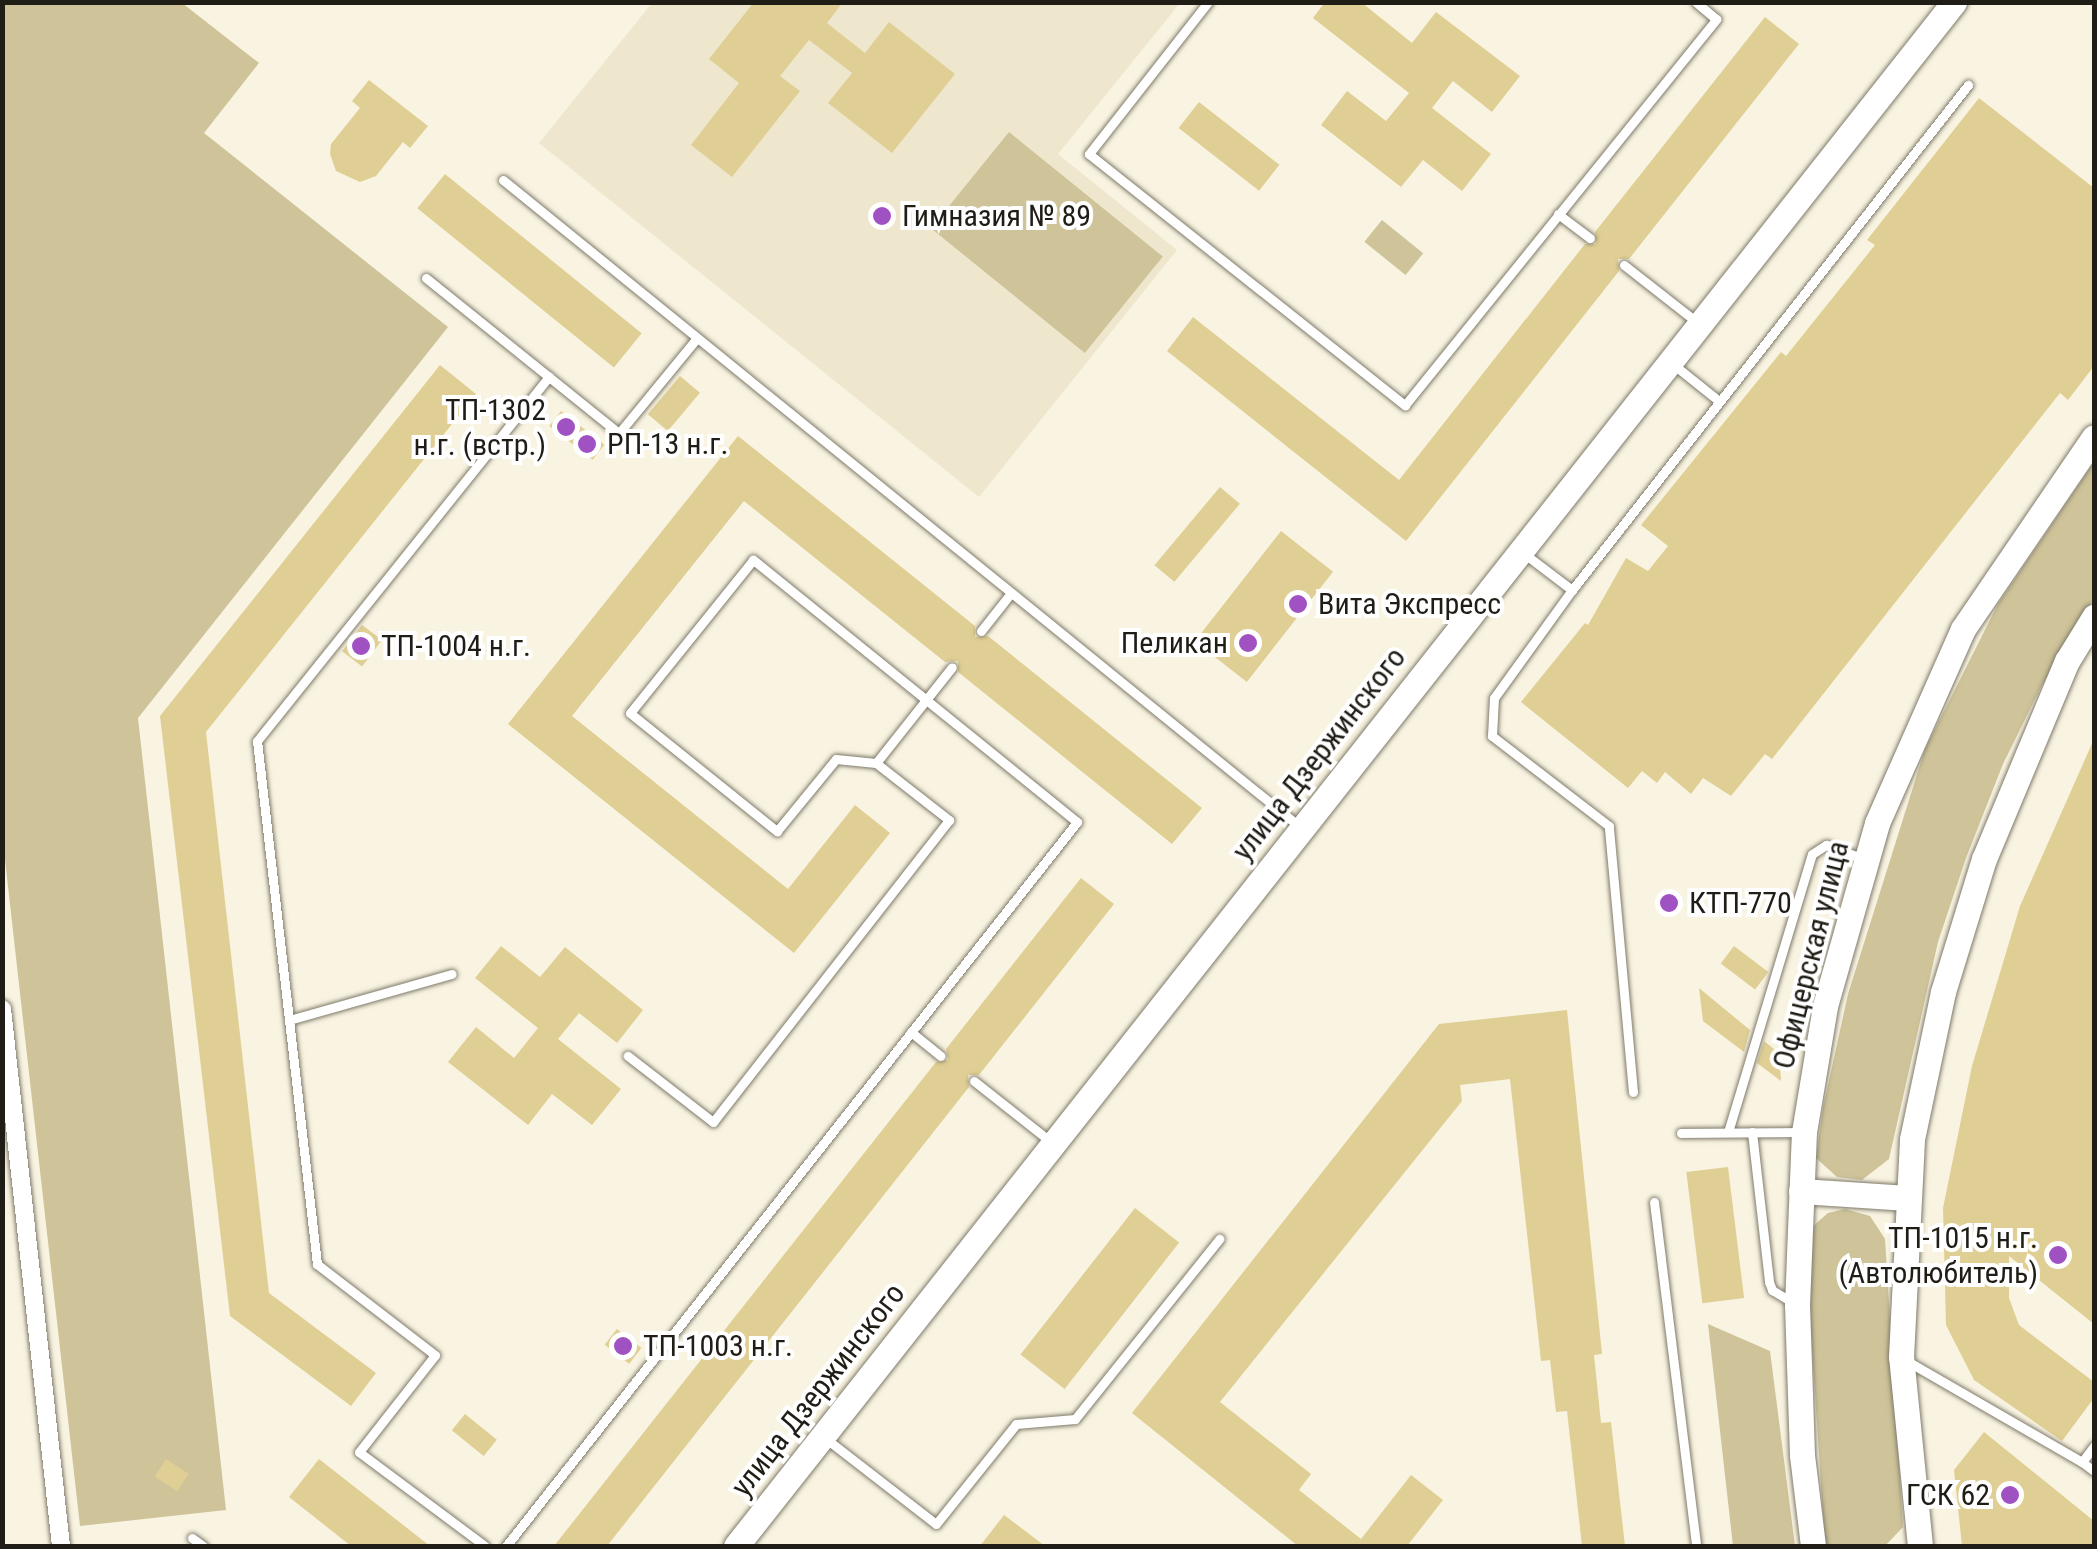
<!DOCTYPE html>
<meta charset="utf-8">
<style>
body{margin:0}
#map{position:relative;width:2097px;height:1549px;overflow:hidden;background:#f9f3e1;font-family:"Roboto Condensed",sans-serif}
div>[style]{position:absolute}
.built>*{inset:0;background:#eee7cd}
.green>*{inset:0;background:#cec399;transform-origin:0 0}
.building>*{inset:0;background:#e0cf94;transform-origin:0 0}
.roads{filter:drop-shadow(0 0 2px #7f7a6a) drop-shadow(0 0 2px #7f7a6a)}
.lane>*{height:9px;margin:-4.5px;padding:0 4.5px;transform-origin:4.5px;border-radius:4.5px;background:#fff}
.street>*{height:18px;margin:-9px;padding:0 9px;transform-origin:9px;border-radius:9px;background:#fff}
.secondary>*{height:25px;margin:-12.5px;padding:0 12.5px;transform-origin:12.5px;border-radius:12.5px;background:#fff}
.dots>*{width:28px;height:28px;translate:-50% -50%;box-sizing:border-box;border:5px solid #fff;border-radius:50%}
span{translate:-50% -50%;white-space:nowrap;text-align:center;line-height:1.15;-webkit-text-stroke:8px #fff;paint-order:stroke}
.poi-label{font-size:30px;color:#1f1d16}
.left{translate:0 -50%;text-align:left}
.right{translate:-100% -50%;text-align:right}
.street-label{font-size:30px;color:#1f1d16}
.frame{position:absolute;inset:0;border:5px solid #1f1d16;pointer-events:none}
</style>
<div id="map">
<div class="built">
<i style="clip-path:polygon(652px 3px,1180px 3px,1058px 154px,1177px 250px,979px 497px,539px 143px)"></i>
</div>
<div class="green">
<i style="clip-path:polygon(2px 3px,182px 3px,259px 63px,204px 133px,448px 327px,138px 718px,226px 1510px,80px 1526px,2px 833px)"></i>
<i style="left:1009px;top:132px;width:198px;height:124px;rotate:39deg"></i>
<i style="left:1382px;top:220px;width:53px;height:28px;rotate:39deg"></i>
<i style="clip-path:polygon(2094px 462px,2094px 598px,2041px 687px,2003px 764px,1966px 858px,1938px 942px,1889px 1159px,1862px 1180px,1837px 1177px,1816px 1158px,1823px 1108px,1848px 994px,1925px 749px,1998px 604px)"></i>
<i style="clip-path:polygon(1845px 1209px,1870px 1216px,1885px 1239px,1903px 1527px,1885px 1546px,1825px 1546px,1809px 1302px,1812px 1227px,1828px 1213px)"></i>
<i style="clip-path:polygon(1708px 1324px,1770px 1351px,1795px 1546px,1733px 1546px)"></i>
</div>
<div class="building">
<i style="clip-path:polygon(754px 2px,843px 2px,827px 23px,865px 53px,889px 22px,955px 74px,892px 153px,828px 103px,852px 73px,809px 40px,780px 76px,800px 91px,732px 177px,691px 145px,739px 83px,709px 59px)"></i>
<i style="clip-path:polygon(1325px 2px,1361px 2px,1412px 43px,1436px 12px,1520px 76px,1492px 112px,1453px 81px,1432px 108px,1491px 154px,1462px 191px,1423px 160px,1401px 187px,1321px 125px,1347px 91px,1386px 121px,1409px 93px,1313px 18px)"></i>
<i style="clip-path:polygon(1765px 17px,1799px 44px,1629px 259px,1618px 259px,1619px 271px,1406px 541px,1167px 351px,1193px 317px,1399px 480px,1585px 244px,1596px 244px,1595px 232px)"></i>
<i style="clip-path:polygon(369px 80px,428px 126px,410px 148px,403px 142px,376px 176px,360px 182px,336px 171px,330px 154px,331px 144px,360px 108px,352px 101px)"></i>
<i style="clip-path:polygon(1979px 98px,2094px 188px,2094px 366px,2068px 400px,2060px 393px,1772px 759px,1765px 754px,1731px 796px,1703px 778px,1691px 794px,1665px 772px,1657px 783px,1642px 771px,1628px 788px,1521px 702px,1585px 623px,1588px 625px,1626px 558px,1648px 571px,1668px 546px,1641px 525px,1781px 352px,1786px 356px,1875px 245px,1867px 240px)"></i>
<i style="left:1199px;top:102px;width:102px;height:33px;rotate:38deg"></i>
<i style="left:445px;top:174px;width:253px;height:44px;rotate:39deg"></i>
<i style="clip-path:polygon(440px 365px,476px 394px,206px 732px,269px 1293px,376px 1373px,351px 1406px,230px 1316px,160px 716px)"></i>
<i style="left:680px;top:376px;width:26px;height:50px;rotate:40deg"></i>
<i style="left:561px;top:411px;width:55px;height:19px;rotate:38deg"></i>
<i style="clip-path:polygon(738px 436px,975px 626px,975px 637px,988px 636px,1202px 808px,1172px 844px,958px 672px,958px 661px,945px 662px,744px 501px,572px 716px,788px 889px,855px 805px,890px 833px,794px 953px,508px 724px)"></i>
<i style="left:1220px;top:487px;width:26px;height:102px;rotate:40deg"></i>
<i style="left:1281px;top:531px;width:66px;height:140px;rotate:38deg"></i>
<i style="left:362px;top:625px;width:25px;height:33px;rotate:37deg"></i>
<i style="clip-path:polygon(2094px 739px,2094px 1324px,2009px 1256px,2009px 1298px,2019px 1325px,2094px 1382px,2094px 1398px,2062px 1441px,1974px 1380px,1946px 1325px,1943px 1208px,1972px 1066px,2020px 906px)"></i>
<i style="clip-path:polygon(1081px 878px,1114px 904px,979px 1075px,968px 1075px,969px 1087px,607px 1546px,554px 1546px,936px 1062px,948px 1060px,946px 1049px)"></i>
<i style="clip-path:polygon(501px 946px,540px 977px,565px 947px,643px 1010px,617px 1043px,579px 1013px,558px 1039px,621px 1089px,592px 1125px,552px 1094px,528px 1125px,448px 1062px,476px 1027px,514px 1058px,538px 1028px,475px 978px)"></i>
<i style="left:1734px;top:946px;width:43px;height:22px;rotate:37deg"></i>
<i style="clip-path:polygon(1699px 988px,1750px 1030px,1744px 1052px,1703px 1021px)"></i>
<i style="clip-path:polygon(1567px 1010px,1602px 1354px,1594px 1355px,1601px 1423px,1611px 1422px,1625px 1546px,1582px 1546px,1567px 1411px,1556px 1412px,1550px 1360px,1541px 1361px,1510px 1079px,1460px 1085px,1462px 1101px,1220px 1402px,1311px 1474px,1299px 1490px,1361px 1539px,1411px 1475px,1443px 1500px,1407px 1546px,1298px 1546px,1132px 1413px,1439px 1024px)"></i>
<i style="clip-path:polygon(1764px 1041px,1779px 1053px,1781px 1081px,1757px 1063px)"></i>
<i style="left:1728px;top:1167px;width:132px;height:42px;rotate:83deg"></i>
<i style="left:1135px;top:1208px;width:56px;height:186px;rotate:38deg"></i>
<i style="left:617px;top:1329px;width:31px;height:20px;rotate:38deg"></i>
<i style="left:465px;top:1414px;width:41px;height:21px;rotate:39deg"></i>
<i style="clip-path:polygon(1984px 1432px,2094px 1521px,2094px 1546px,1962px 1546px,1954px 1470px)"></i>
<i style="left:166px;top:1459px;width:27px;height:21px;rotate:33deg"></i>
<i style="clip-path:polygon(319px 1459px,430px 1546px,351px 1546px,289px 1497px)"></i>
<i style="clip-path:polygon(1004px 1515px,1045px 1546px,980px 1546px)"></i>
</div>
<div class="roads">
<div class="lane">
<i style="left:1208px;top:2px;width:193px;rotate:128.1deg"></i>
<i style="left:1089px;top:154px;width:404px;rotate:38.5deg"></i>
<i style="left:1405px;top:405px;width:496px;rotate:-51.1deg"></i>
<i style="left:1716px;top:19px;width:26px;rotate:-140deg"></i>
<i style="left:503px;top:180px;width:1027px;rotate:39.07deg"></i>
<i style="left:1558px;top:214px;width:40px;rotate:37deg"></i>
<i style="left:1624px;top:265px;width:94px;rotate:38.1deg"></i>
<i style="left:426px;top:278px;width:248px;rotate:38.8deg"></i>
<i style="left:619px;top:433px;width:123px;rotate:-50.6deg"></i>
<i style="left:1674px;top:365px;width:58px;rotate:38.7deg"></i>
<i style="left:1522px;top:552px;width:63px;rotate:37.2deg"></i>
<i style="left:981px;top:631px;width:48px;rotate:-51.7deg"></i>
<i style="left:876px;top:763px;width:122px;rotate:-51.6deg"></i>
<i style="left:289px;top:1020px;width:169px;rotate:-15.8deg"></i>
<i style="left:911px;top:1032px;width:38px;rotate:39deg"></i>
<i style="left:974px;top:1081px;width:97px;rotate:38.3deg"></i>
<i style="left:1633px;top:1092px;width:267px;rotate:-95.2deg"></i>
<i style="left:1609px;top:826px;width:148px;rotate:-142.4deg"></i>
<i style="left:1492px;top:736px;width:38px;rotate:-87deg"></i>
<i style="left:1494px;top:698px;width:133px;rotate:-54.2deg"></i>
<i style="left:1572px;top:590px;width:642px;rotate:-51.9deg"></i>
<i style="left:1728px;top:1132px;width:290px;rotate:-73.2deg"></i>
<i style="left:1812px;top:854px;width:17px;rotate:-33deg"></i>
<i style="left:1826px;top:845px;width:40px;rotate:20.2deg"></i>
<i style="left:1752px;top:1132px;width:151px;rotate:83.5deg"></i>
<i style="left:1769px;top:1282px;width:9px;rotate:69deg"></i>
<i style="left:1772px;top:1290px;width:27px;rotate:31deg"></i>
<i style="left:1681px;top:1133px;width:121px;rotate:-0.5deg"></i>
<i style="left:1654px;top:1202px;width:347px;rotate:83deg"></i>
<i style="left:1907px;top:1361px;width:202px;rotate:30deg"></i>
<i style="left:2082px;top:1462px;width:20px;rotate:-53deg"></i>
<i style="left:825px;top:1438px;width:140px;rotate:37.8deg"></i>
<i style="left:936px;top:1524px;width:128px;rotate:-51.3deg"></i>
<i style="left:1016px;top:1424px;width:59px;rotate:-4.8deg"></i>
<i style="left:1075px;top:1419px;width:231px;rotate:-51.3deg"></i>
<i style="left:2082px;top:1462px;width:15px;rotate:37deg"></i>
<i style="left:192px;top:1538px;width:14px;rotate:36deg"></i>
<i style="left:485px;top:1546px;width:157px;rotate:-143.3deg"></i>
<i style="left:359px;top:1452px;width:123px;rotate:-51.9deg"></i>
<i style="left:435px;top:1355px;width:149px;rotate:-142.4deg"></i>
<i style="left:317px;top:1264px;width:526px;rotate:-96.54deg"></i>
<i style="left:257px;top:741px;width:467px;rotate:-51.3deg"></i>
<i style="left:506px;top:1546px;width:922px;rotate:-51.74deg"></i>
<i style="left:1077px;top:822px;width:417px;rotate:-141deg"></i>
<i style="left:753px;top:560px;width:196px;rotate:128.8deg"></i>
<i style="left:630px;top:713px;width:189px;rotate:38.8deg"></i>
<i style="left:777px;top:831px;width:93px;rotate:-50.7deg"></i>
<i style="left:836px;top:759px;width:40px;rotate:5.7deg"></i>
<i style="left:876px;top:763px;width:93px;rotate:38deg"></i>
<i style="left:949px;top:820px;width:383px;rotate:128deg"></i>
<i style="left:713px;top:1122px;width:108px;rotate:-142.2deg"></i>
</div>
<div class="street">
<i style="left:2px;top:1009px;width:540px;rotate:83.73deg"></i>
</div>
<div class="secondary">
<i style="left:1801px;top:1191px;width:107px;rotate:3.7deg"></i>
<i style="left:736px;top:1546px;width:1967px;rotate:-51.73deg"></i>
<i style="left:1813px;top:1546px;width:92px;rotate:-96.9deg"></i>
<i style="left:1802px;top:1455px;width:150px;rotate:-91.9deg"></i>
<i style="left:1797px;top:1305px;width:173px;rotate:-87.7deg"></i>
<i style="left:1804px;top:1132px;width:128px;rotate:-80.5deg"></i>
<i style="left:1825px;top:1006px;width:190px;rotate:-74.1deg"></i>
<i style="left:1877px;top:823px;width:212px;rotate:-66.1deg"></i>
<i style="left:1963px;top:629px;width:232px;rotate:-55.7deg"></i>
<i style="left:1920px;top:1546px;width:190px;rotate:-95.7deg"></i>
<i style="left:1901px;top:1357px;width:218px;rotate:-87.1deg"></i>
<i style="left:1912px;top:1139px;width:150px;rotate:-78.1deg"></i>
<i style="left:1943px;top:992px;width:139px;rotate:-72.9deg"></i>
<i style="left:1984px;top:859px;width:215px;rotate:-67.3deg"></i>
<i style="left:2067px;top:661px;width:52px;rotate:-58.5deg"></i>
</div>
</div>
<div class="dots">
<i style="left:882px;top:216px;background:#a051c2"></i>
<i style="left:566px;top:427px;background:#a051c2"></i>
<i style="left:587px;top:444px;background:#a051c2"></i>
<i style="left:1298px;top:604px;background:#a051c2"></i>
<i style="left:1248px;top:643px;background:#a051c2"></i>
<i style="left:361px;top:646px;background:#a051c2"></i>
<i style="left:1669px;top:903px;background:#a051c2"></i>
<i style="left:2058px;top:1255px;background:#a051c2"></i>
<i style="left:623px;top:1346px;background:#a051c2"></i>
<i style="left:2010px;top:1495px;background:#a051c2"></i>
</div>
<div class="poi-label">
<span class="left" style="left:902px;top:216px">Гимназия № 89</span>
<span class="right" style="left:546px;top:427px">ТП-1302<br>н.г. (встр.)</span>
<span class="left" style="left:607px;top:444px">РП-13 н.г.</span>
<span class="left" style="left:1318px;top:604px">Вита Экспресс</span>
<span class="right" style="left:1228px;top:643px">Пеликан</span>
<span class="left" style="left:381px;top:646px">ТП-1004 н.г.</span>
<span class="left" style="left:1689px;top:903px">КТП-770</span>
<span class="right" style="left:2038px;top:1255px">ТП-1015 н.г.<br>(Автолюбитель)</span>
<span class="left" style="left:643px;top:1346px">ТП-1003 н.г.</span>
<span class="right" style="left:1990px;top:1495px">ГСК 62</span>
</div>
<div class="street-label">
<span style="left:1319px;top:754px;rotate:-52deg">улица Дзержинского</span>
<span style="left:1811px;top:955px;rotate:-76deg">Офицерская улица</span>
<span style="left:818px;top:1390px;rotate:-52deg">улица Дзержинского</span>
</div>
<div class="frame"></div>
</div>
